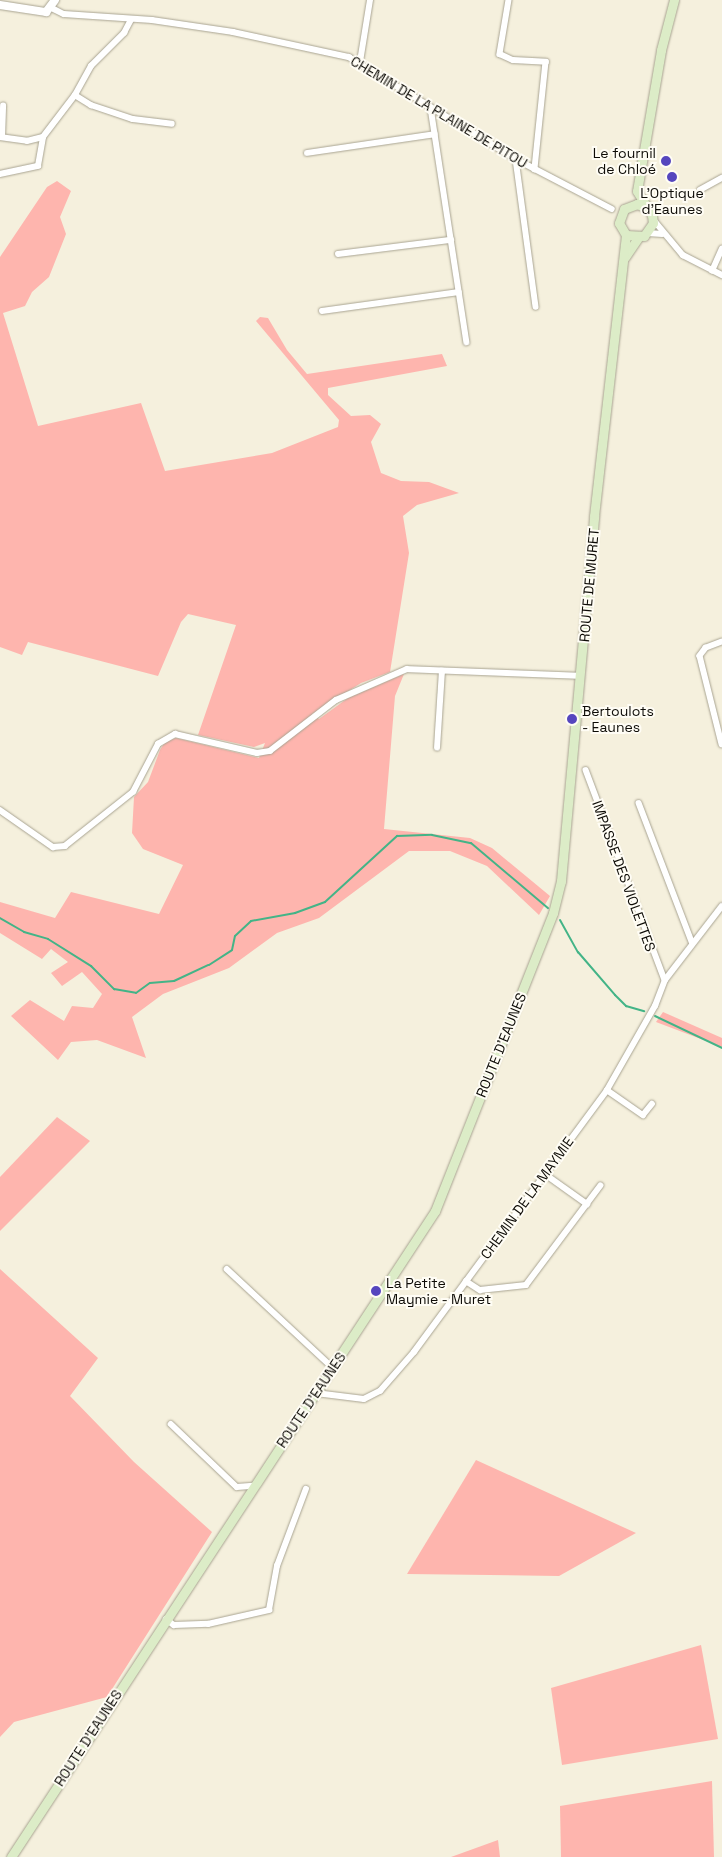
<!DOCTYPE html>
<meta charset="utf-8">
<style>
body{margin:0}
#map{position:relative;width:722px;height:1857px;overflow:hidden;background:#f5f0dd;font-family:"Space Grotesk",sans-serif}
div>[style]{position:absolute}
.green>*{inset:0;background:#feb5ae}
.stream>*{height:2px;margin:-1px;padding:0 1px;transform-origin:1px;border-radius:1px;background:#43b487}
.roads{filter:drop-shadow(0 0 1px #a9a492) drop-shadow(0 0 1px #a9a492)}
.minor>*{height:5.5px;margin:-2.75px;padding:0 2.75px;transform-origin:2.75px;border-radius:2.75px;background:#fff}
.tertiary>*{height:8px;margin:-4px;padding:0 4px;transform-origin:4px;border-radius:4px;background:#fff}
.secondary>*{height:9px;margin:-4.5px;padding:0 4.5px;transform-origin:4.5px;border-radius:4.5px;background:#dcecc7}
.dots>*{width:14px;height:14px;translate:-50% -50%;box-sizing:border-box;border:2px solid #fffdf5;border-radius:50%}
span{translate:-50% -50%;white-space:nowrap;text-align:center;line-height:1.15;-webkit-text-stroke:4px #fffdf5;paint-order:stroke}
.street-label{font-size:14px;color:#0d0b06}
.poi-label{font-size:14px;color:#0d0b06}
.right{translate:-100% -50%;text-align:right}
.left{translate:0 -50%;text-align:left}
</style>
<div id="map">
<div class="green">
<i style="clip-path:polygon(57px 181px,71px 191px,60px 217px,66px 234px,49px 277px,32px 292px,25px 306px,3px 313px,38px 426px,141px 403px,165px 471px,272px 453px,338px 427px,339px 420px,256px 321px,260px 317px,268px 318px,287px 350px,307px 374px,442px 354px,447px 366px,328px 388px,328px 395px,351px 416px,370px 415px,381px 424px,371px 442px,381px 473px,401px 481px,429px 482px,459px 493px,417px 505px,403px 516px,409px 553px,390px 672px,361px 683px,312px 714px,319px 719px,348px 698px,404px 674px,395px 696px,384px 829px,470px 838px,492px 848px,550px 896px,539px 915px,487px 866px,450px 851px,409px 851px,319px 918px,277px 933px,229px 968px,163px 994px,132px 1017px,146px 1058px,97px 1040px,71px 1042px,58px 1060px,11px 1016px,30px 1000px,64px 1021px,72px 1006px,93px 1008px,102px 994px,82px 972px,62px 986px,51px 973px,68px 962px,51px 949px,42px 959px,0 933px,0 902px,55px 918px,71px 892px,159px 914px,183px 865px,143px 849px,132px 833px,134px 797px,148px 782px,160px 750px,165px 742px,176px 738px,259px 758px,265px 743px,254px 747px,198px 735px,236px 625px,188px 614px,181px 622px,158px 676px,28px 642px,22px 655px,0 647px,0 257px,47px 187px)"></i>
<i style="clip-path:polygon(663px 1012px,722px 1038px,722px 1047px,656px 1022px)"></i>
<i style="clip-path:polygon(57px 1117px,90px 1141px,0 1231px,0 1177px)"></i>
<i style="clip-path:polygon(0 1269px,98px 1358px,70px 1396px,134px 1462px,212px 1532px,107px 1697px,14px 1722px,0 1737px)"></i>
<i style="clip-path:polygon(476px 1460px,636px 1533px,559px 1576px,407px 1574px)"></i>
<i style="clip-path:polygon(701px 1645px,718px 1739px,562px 1765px,551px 1688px)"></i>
<i style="clip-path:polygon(712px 1781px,714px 1857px,561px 1857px,560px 1806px)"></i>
<i style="clip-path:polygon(498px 1840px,500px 1857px,451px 1857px)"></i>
</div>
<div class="stream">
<i style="left:0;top:918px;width:28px;rotate:30deg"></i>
<i style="left:24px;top:932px;width:25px;rotate:16deg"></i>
<i style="left:48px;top:939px;width:51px;rotate:32.1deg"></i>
<i style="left:91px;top:966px;width:33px;rotate:45deg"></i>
<i style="left:114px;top:989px;width:22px;rotate:10deg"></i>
<i style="left:136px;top:993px;width:17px;rotate:-36deg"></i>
<i style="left:150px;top:983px;width:24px;rotate:-5deg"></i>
<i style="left:174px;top:981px;width:38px;rotate:-25deg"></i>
<i style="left:209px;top:965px;width:27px;rotate:-33deg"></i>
<i style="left:232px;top:950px;width:14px;rotate:-78deg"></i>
<i style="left:235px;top:936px;width:22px;rotate:-43deg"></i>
<i style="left:251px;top:921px;width:45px;rotate:-10.3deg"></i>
<i style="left:295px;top:913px;width:32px;rotate:-20deg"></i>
<i style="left:325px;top:902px;width:98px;rotate:-42.5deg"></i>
<i style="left:397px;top:836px;width:35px;rotate:-2deg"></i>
<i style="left:432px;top:835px;width:40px;rotate:12deg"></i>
<i style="left:471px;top:843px;width:101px;rotate:40.2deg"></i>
<i style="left:560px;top:920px;width:37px;rotate:61deg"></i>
<i style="left:578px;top:952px;width:57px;rotate:49.3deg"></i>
<i style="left:615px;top:995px;width:16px;rotate:45deg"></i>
<i style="left:626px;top:1006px;width:19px;rotate:16deg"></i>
<i style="left:655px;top:1016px;width:74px;rotate:25.5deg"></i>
</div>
<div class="roads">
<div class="minor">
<i style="left:509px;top:0;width:55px;rotate:99.5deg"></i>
<i style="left:500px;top:54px;width:14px;rotate:25deg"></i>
<i style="left:513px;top:60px;width:33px;rotate:3deg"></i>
<i style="left:546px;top:62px;width:108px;rotate:95.9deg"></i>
<i style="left:52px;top:8px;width:13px;rotate:27deg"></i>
<i style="left:64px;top:14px;width:88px;rotate:3.9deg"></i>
<i style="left:152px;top:20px;width:82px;rotate:8.4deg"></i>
<i style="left:233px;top:32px;width:119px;rotate:12.2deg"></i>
<i style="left:349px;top:57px;width:196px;rotate:31.4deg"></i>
<i style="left:516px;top:159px;width:108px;rotate:27.5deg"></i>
<i style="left:360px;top:62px;width:63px;rotate:-80.8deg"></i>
<i style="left:75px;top:95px;width:19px;rotate:32deg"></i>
<i style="left:91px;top:105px;width:44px;rotate:18.4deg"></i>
<i style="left:133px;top:119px;width:39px;rotate:7deg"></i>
<i style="left:431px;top:108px;width:237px;rotate:81.3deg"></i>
<i style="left:0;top:137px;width:27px;rotate:8deg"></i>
<i style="left:27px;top:141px;width:16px;rotate:-14deg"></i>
<i style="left:43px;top:137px;width:53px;rotate:-52.7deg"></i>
<i style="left:75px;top:95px;width:33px;rotate:-61deg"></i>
<i style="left:91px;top:66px;width:47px;rotate:-45deg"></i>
<i style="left:124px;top:33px;width:15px;rotate:-62deg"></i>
<i style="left:2px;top:137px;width:31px;rotate:-88deg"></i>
<i style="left:307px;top:153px;width:129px;rotate:-8.4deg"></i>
<i style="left:516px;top:159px;width:149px;rotate:82.3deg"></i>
<i style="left:0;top:174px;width:39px;rotate:-12deg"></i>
<i style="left:38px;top:166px;width:29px;rotate:-80deg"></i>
<i style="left:700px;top:190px;width:25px;rotate:-29deg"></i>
<i style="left:653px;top:219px;width:47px;rotate:50.2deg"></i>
<i style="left:683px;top:255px;width:44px;rotate:27.1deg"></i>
<i style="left:648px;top:233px;width:14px;rotate:4deg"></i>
<i style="left:338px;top:254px;width:114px;rotate:-7.1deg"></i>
<i style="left:712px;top:271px;width:24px;rotate:-66deg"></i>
<i style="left:322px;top:311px;width:138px;rotate:-7.9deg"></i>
<i style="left:722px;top:642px;width:17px;rotate:159deg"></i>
<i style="left:706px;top:648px;width:10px;rotate:127deg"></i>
<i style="left:700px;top:656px;width:91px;rotate:76deg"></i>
<i style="left:437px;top:748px;width:77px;rotate:-86.3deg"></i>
<i style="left:586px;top:770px;width:224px;rotate:69.4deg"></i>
<i style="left:639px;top:803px;width:149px;rotate:69.1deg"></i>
<i style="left:0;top:810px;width:65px;rotate:34.9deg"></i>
<i style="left:53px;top:847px;width:12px;rotate:-5deg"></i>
<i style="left:65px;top:846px;width:87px;rotate:-38.5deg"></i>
<i style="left:133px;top:792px;width:54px;rotate:-62.5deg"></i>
<i style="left:158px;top:744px;width:20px;rotate:-30deg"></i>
<i style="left:175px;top:734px;width:84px;rotate:13deg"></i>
<i style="left:257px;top:753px;width:13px;rotate:-9deg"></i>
<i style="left:270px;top:751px;width:83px;rotate:-37.7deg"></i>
<i style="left:336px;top:700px;width:77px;rotate:-23.6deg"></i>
<i style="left:407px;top:669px;width:174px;rotate:2.3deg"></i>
<i style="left:607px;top:1090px;width:44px;rotate:34.8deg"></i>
<i style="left:643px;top:1115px;width:14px;rotate:-51deg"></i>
<i style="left:545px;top:1174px;width:52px;rotate:35.5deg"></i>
<i style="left:227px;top:1269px;width:145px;rotate:43deg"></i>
<i style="left:466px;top:1281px;width:17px;rotate:33deg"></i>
<i style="left:480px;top:1290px;width:46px;rotate:-6.2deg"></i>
<i style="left:526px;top:1285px;width:124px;rotate:-53.2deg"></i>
<i style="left:316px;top:1393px;width:48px;rotate:7.1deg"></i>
<i style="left:364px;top:1399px;width:18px;rotate:-27deg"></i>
<i style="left:380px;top:1391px;width:52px;rotate:-48.9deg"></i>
<i style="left:414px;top:1352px;width:325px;rotate:-53.6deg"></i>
<i style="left:607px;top:1090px;width:97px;rotate:-60.3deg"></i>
<i style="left:655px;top:1006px;width:28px;rotate:-69deg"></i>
<i style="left:665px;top:980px;width:93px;rotate:-52.4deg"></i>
<i style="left:171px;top:1424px;width:91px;rotate:43.7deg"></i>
<i style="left:237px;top:1487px;width:16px;rotate:-4deg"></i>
<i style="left:166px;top:1619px;width:10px;rotate:37deg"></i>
<i style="left:174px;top:1625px;width:34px;rotate:-2deg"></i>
<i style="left:208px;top:1624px;width:63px;rotate:-12.9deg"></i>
<i style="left:269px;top:1610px;width:45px;rotate:-79.7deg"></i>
<i style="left:277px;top:1566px;width:82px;rotate:-69.4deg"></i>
</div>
<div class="tertiary">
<i style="left:0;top:5px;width:47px;rotate:8.7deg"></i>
<i style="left:46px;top:12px;width:15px;rotate:-53deg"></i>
</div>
<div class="secondary">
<i style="left:637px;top:191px;width:143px;rotate:-80.3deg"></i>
<i style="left:661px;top:50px;width:52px;rotate:-75.4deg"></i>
<i style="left:637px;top:191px;width:28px;rotate:58deg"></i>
<i style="left:652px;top:215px;width:8px;rotate:83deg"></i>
<i style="left:653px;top:223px;width:16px;rotate:125deg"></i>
<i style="left:644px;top:236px;width:18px;rotate:-177deg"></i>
<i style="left:626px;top:235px;width:14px;rotate:-120deg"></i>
<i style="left:619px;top:223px;width:15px;rotate:-70deg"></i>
<i style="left:624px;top:209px;width:14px;rotate:-21deg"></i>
<i style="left:637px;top:204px;width:11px;rotate:22deg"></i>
<i style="left:625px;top:257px;width:23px;rotate:-56deg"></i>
<i style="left:11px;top:1857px;width:773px;rotate:-56.72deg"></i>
<i style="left:435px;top:1211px;width:321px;rotate:-68.4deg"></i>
<i style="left:553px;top:913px;width:33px;rotate:-76deg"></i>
<i style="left:561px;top:881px;width:366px;rotate:-84.8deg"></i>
<i style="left:594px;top:516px;width:283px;rotate:-83.5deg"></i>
</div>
</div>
<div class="dots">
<i style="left:666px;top:161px;background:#5546be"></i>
<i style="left:672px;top:177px;background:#5546be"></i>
<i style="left:572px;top:719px;background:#5546be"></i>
<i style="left:376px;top:1291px;background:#5546be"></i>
</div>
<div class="street-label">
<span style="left:439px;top:112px;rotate:31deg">CHEMIN DE LA PLAINE DE PITOU</span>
<span style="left:589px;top:585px;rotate:-85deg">ROUTE DE MURET</span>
<span style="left:624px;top:876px;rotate:70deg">IMPASSE DES VIOLETTES</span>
<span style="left:501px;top:1045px;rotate:-68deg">ROUTE D'EAUNES</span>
<span style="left:527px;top:1198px;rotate:-54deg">CHEMIN DE LA MAYMIE</span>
<span style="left:311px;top:1400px;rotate:-56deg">ROUTE D'EAUNES</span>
<span style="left:88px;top:1738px;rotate:-57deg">ROUTE D'EAUNES</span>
</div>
<div class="poi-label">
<span class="right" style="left:656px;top:161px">Le fournil<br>de Chloé</span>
<span style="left:672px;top:201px">L'Optique<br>d'Eaunes</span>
<span class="left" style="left:582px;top:719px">Bertoulots<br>- Eaunes</span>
<span class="left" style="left:386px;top:1291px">La Petite<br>Maymie - Muret</span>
</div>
</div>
